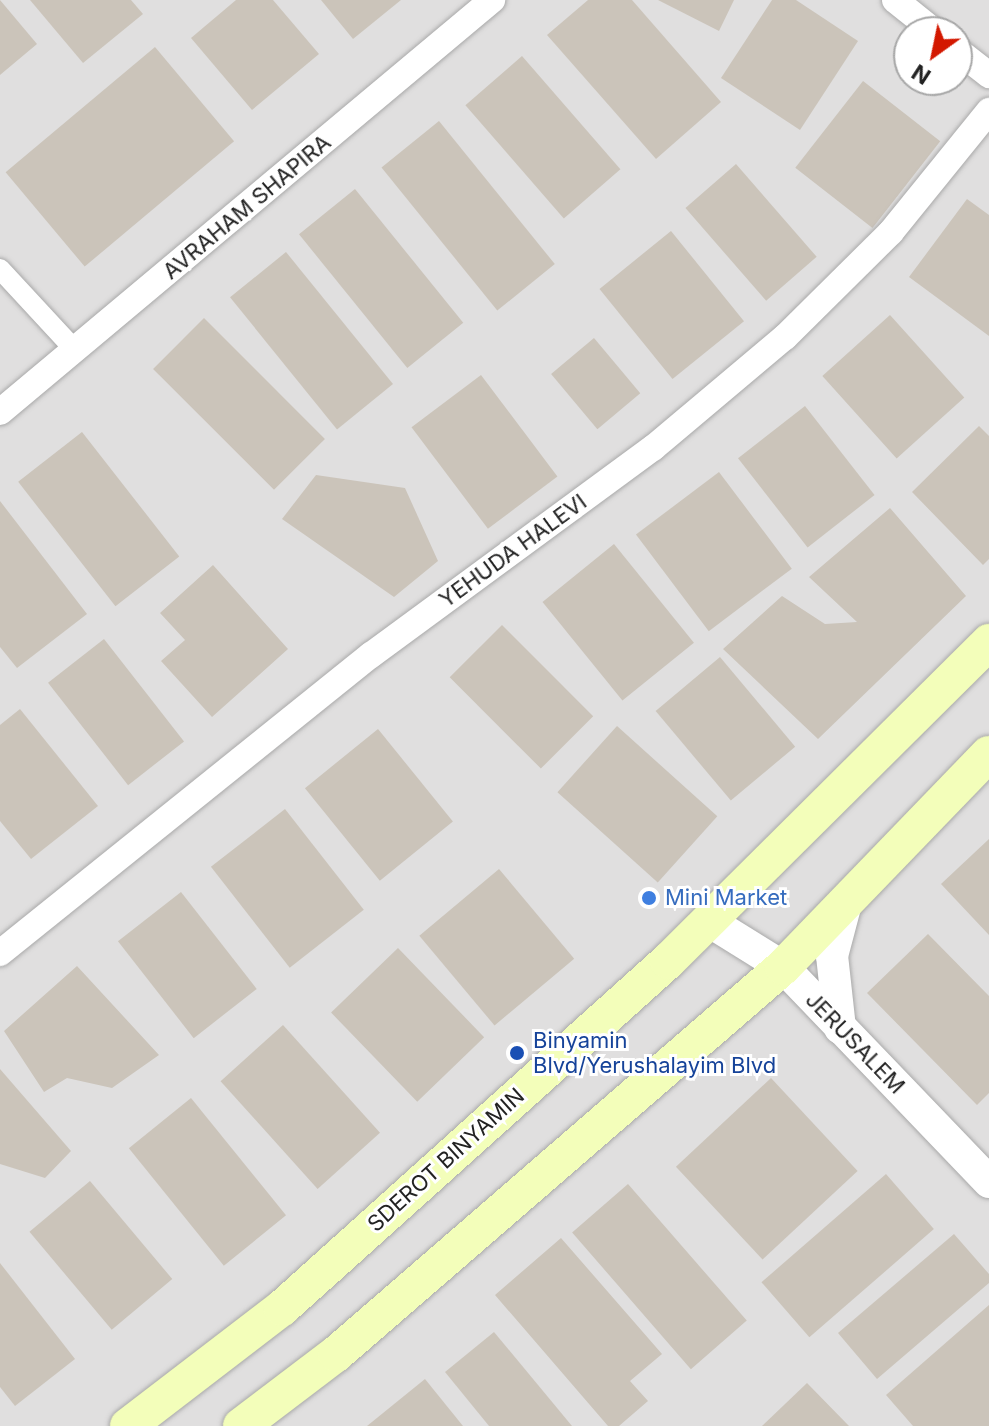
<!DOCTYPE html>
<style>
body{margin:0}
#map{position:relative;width:989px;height:1426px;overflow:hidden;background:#f2f0e8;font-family:Inter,sans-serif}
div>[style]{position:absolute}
.residential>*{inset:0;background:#e0dfdf}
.building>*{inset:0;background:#cbc4ba;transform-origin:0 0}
.roads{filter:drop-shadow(0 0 2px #a9a9a9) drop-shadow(0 0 2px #a9a9a9)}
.pedestrian>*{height:20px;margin:-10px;padding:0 10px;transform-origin:10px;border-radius:10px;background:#fff}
.minor>*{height:26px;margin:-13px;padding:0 13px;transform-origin:13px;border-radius:13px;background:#fff}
.tertiary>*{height:32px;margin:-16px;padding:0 16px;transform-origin:16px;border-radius:16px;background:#fff}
.secondary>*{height:36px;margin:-18px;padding:0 18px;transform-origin:18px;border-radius:18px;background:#f3feba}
.dots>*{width:22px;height:22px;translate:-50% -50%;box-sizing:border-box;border:4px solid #fff;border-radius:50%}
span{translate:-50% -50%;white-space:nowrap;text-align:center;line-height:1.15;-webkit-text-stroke:6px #fff;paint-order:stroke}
.street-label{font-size:22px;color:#222}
.shop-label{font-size:22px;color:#366cbe}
.left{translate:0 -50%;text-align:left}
.transit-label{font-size:22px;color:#164399}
.north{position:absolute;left:893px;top:16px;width:80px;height:80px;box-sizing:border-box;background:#fff;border:2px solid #a7a7a7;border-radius:50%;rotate:213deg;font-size:22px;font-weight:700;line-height:32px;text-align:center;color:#222}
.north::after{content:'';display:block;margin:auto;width:28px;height:36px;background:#d31800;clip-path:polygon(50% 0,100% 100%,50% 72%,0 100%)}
</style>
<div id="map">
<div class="residential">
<i style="clip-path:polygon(evenodd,0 0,989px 0,989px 1426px,0 1426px,0 0,909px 32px,957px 32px,957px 80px,909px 80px,909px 32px)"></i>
</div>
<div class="building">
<i style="clip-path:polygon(0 0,37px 44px,0 75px)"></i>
<i style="clip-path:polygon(30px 0,131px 0,143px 14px,83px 63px)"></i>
<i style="clip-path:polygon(236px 0,273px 0,319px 54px,252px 110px,191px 38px)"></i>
<i style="clip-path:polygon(321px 0,401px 0,353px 39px)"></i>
<i style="clip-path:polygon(588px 0,632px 0,721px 102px,656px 159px,547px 35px)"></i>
<i style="clip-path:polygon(658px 0,734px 0,719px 31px)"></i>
<i style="clip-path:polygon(772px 0,796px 0,858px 41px,800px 130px,721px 78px)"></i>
<i style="left:155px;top:47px;width:123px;height:195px;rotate:50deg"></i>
<i style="left:522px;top:56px;width:150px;height:75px;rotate:49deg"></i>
<i style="left:863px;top:81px;width:98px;height:110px;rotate:38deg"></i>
<i style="left:439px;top:121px;width:184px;height:74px;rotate:51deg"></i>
<i style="left:736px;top:164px;width:123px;height:67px;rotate:49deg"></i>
<i style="left:355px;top:189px;width:172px;height:72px;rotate:51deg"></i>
<i style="clip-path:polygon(967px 199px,989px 215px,989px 336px,909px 277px)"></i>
<i style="left:671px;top:231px;width:116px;height:92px;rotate:51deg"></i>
<i style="left:286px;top:252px;width:170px;height:72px;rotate:51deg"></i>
<i style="left:890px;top:315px;width:111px;height:91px;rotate:48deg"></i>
<i style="left:204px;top:318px;width:171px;height:72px;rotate:45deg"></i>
<i style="left:594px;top:338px;width:72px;height:56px;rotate:50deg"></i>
<i style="left:481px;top:375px;width:127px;height:87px;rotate:53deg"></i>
<i style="left:805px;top:406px;width:113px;height:85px;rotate:52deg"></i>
<i style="clip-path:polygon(979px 426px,989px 436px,989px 559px,983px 565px,912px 492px)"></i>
<i style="left:82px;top:432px;width:158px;height:81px;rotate:52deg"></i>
<i style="left:719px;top:472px;width:121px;height:104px;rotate:53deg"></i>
<i style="clip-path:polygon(316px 475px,405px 488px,438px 561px,394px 597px,282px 519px)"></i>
<i style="clip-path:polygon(0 501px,87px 614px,17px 668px,0 647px)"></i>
<i style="clip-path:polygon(890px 508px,966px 596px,818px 739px,723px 649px,782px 596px,825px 624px,857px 622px,809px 577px)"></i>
<i style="left:614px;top:544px;width:127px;height:92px;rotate:51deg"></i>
<i style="clip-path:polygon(213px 565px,288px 649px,212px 717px,161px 661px,185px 640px,160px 613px)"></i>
<i style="left:502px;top:625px;width:129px;height:74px;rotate:45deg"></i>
<i style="left:104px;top:639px;width:130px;height:71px;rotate:52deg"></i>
<i style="left:720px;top:657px;width:117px;height:84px;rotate:50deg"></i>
<i style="clip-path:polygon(20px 709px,98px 806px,31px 859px,0 821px,0 725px)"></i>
<i style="left:617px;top:726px;width:135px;height:89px;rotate:42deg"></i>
<i style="left:378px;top:729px;width:119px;height:94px;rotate:51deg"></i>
<i style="left:285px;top:809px;width:128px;height:94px;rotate:52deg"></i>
<i style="clip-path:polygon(989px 839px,989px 935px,941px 884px)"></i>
<i style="left:499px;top:869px;width:117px;height:104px;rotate:50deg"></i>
<i style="left:181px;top:892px;width:123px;height:80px;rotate:52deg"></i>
<i style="clip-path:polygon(928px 934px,989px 996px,989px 1093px,977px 1105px,867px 993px)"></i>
<i style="left:398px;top:948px;width:124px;height:93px;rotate:46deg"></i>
<i style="clip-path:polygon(77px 966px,159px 1055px,112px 1088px,67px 1078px,44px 1092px,4px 1031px)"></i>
<i style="left:283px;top:1025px;width:145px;height:84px;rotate:48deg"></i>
<i style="clip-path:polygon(0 1069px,71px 1151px,45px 1178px,0 1164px)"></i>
<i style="left:771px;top:1078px;width:127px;height:130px;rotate:47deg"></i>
<i style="left:191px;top:1098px;width:151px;height:80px;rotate:51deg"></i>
<i style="left:886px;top:1174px;width:73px;height:165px;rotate:49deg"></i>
<i style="left:90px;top:1181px;width:128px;height:79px;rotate:50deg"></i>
<i style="left:628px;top:1184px;width:181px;height:74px;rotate:49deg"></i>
<i style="clip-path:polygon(954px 1234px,989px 1274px,989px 1283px,877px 1379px,838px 1333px)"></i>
<i style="clip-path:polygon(561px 1238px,662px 1354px,630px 1381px,648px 1401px,619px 1426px,608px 1426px,495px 1295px)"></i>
<i style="clip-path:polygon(0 1263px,75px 1359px,15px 1406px,0 1387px)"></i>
<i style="clip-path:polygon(989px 1305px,989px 1426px,913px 1426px,886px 1395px)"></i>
<i style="clip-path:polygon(494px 1332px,572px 1426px,489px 1426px,445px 1372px)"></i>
<i style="clip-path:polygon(425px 1379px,463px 1426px,367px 1426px)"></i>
<i style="clip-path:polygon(807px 1383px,849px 1426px,762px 1426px)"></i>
</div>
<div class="roads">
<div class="pedestrian">
<i style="left:0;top:269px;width:112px;rotate:47.2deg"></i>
</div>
<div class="minor">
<i style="left:895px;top:0;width:51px;rotate:38.7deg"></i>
<i style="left:957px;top:50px;width:41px;rotate:38deg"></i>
<i style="left:0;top:412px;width:642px;rotate:-39.94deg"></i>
<i style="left:0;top:953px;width:476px;rotate:-38.8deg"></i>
<i style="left:371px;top:655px;width:350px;rotate:-36.3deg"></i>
<i style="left:653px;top:448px;width:172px;rotate:-40.1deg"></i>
<i style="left:785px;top:337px;width:149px;rotate:-44.7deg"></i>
<i style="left:891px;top:232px;width:156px;rotate:-51deg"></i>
</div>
<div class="tertiary">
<i style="left:709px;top:921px;width:87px;rotate:31.9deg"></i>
<i style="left:783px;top:967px;width:298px;rotate:46.2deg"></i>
<i style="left:840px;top:1028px;width:72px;rotate:-96.3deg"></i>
<i style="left:832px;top:956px;width:55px;rotate:-75.2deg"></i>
</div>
<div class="secondary">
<i style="left:128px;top:1426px;width:194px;rotate:-37.5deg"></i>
<i style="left:282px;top:1308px;width:519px;rotate:-41.95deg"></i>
<i style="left:668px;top:961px;width:453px;rotate:-44.8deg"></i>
<i style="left:241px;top:1426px;width:119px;rotate:-37.2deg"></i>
<i style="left:336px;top:1354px;width:591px;rotate:-40.89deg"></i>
<i style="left:783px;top:967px;width:296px;rotate:-46deg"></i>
</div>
</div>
<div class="dots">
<i style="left:649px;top:898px;background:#3f7fe0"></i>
<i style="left:517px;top:1053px;background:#1a4fb4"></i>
</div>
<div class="street-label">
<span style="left:247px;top:207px;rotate:-40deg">AVRAHAM SHAPIRA</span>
<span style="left:513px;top:551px;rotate:-36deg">YEHUDA HALEVI</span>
<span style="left:855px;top:1043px;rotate:46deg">JERUSALEM</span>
<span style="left:446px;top:1160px;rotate:-42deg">SDEROT BINYAMIN</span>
</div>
<div class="shop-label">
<span class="left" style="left:665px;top:898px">Mini Market</span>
</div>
<div class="transit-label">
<span class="left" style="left:533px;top:1053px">Binyamin<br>Blvd/Yerushalayim Blvd</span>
</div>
<div class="north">N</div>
</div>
